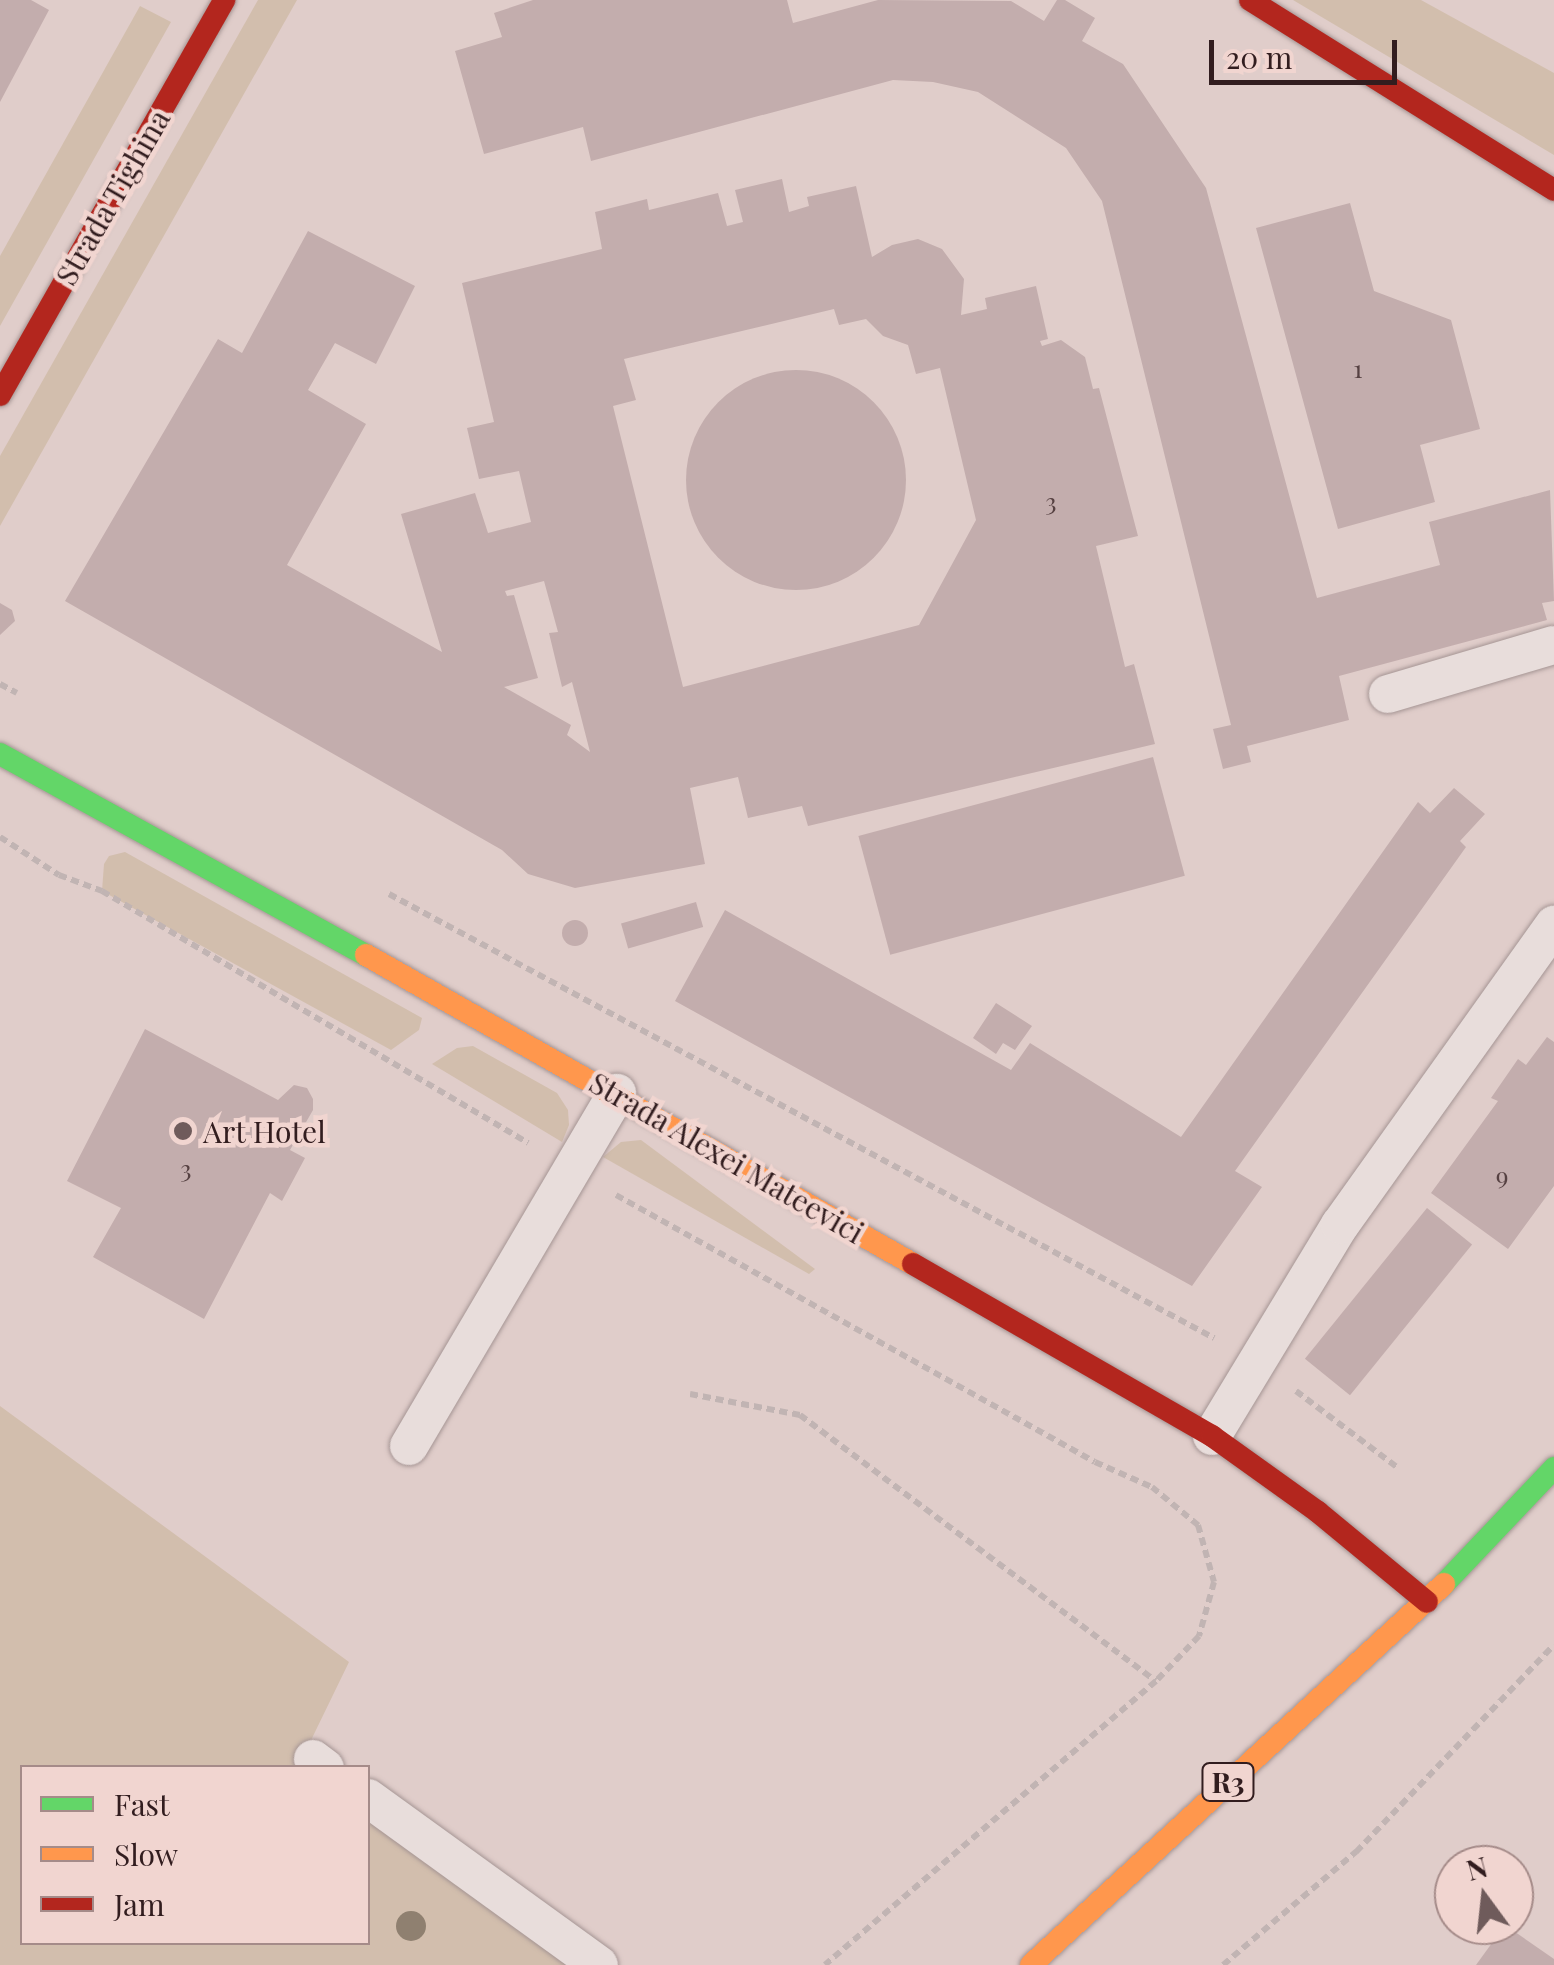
<!DOCTYPE html>
<style>
body{margin:0}
#map{position:relative;width:1554px;height:1965px;overflow:hidden;background:#e0cdca;font-family:"Playfair Display",serif}
div>[style]{position:absolute}
.green>*{inset:0;background:#d2bead}
.building>*{inset:0;background:#c3adad;transform-origin:0 0}
.round{border-radius:50%}
.path>*{height:6px;margin-top:-3px;transform-origin:0;background:repeating-linear-gradient(90deg,#c1b4b3 0 8px,transparent 0 13px)}
.roads{filter:drop-shadow(0 0 2px #a59594) drop-shadow(0 0 2px #a59594)}
.lane>*{height:38px;margin:-19px;padding:0 19px;transform-origin:19px;border-radius:19px;background:#e8dddb}
.fast>*{height:22px;margin:-11px;padding:0 11px;transform-origin:11px;border-radius:11px;background:#63d668}
.slow>*{height:22px;margin:-11px;padding:0 11px;transform-origin:11px;border-radius:11px;background:#ff974d}
.jam>*{height:22px;margin:-11px;padding:0 11px;transform-origin:11px;border-radius:11px;background:#b3261e}
.trees>*{width:30px;height:30px;margin:-15px;border-radius:50%;background:#8f8070}
.dots>*{width:28px;height:28px;translate:-50% -50%;box-sizing:border-box;border:5px solid #f1d5d0;border-radius:50%}
span{translate:-50% -50%;white-space:nowrap;text-align:center;line-height:1.15;-webkit-text-stroke:9px #f1d5d0;paint-order:stroke}
.number-label{font-size:25px;color:#564142}
.number-label span{-webkit-text-stroke-width:0}
.shield-label span{padding:2px 8px;background:#f1d5d0;border:2px solid;border-radius:8px;-webkit-text-stroke-width:0}
.shield-label{font-size:28px;color:#321d1f;font-weight:700}
.street-label{font-size:30px;color:#321d1f}
.poi-label{font-size:30px;color:#321d1f}
.left{translate:0 -50%;text-align:left}
.legend{position:absolute;left:20px;top:1765px;width:350px;height:180px;box-sizing:border-box;background:#f1d5d0;border:2px solid #a58b89;margin:0;padding:12px 18px;list-style:none;font-size:30px;color:#321d1f}
.legend li{display:flex;align-items:center;gap:20px;height:50px}
.legend b{width:50px;border:2px solid #a58b89}
.north{position:absolute;left:1434px;top:1845px;width:100px;height:100px;box-sizing:border-box;background:#f1d5d0;border:2px solid #a58b89;border-radius:50%;rotate:345deg;font-size:28px;font-weight:700;line-height:40px;text-align:center;color:#321d1f}
.north::after{content:'';display:block;margin:auto;width:35px;height:45px;background:#6f5b5b;clip-path:polygon(50% 0,100% 100%,50% 72%,0 100%)}
.scale{position:absolute;left:1209px;top:40px;width:188px;height:45px;box-sizing:border-box;border:5px solid #321d1f;border-top:0;padding-left:12px;font-size:30px;line-height:35px;white-space:nowrap;color:#321d1f;-webkit-text-stroke:8px #f1d5d0;paint-order:stroke}
</style>
<div id="map">
<div class="green">
<i style="clip-path:polygon(258px 0,297px 0,0 526px,0 456px)"></i>
<i style="clip-path:polygon(1293px 0,1421px 0,1554px 73px,1554px 155px)"></i>
<i style="clip-path:polygon(140px 6px,171px 22px,0 326px,0 256px)"></i>
<i style="clip-path:polygon(125px 852px,422px 1018px,419px 1030px,391px 1050px,102px 891px,104px 864px,109px 856px)"></i>
<i style="clip-path:polygon(473px 1046px,557px 1093px,568px 1110px,569px 1125px,562px 1142px,432px 1064px,457px 1048px)"></i>
<i style="clip-path:polygon(641px 1140px,815px 1269px,809px 1274px,603px 1157px,621px 1142px)"></i>
<i style="clip-path:polygon(0 1406px,349px 1662px,298px 1767px,22px 1768px,22px 1942px,368px 1942px,368px 1817px,578px 1965px,0 1965px)"></i>
</div>
<div class="building">
<i style="clip-path:polygon(0 0,31px 0,49px 10px,0 102px)"></i>
<i style="clip-path:polygon(533px 0,787px 0,793px 23px,878px 0,1011px 1px,1044px 21px,1057px 0,1065px 0,1095px 18px,1082px 41px,1123px 64px,1206px 188px,1317px 598px,1440px 565px,1429px 522px,1550px 490px,1554px 601px,1542px 603px,1547px 620px,1339px 676px,1349px 720px,1247px 746px,1251px 762px,1223px 769px,1213px 729px,1231px 725px,1102px 201px,1066px 148px,978px 92px,933px 82px,893px 80px,591px 161px,583px 127px,484px 154px,455px 51px,502px 37px,494px 13px)"></i>
<i style="clip-path:polygon(evenodd,782px 179px,789px 212px,809px 206px,807px 197px,856px 186px,872px 257px,892px 245px,918px 239px,942px 249px,964px 279px,961px 315px,987px 309px,985px 298px,1036px 286px,1048px 339px,1040px 341px,1042px 346px,1061px 340px,1085px 357px,1093px 389px,1099px 388px,1138px 536px,1096px 546px,1125px 667px,1134px 664px,1155px 744px,808px 826px,802px 806px,748px 818px,738px 777px,690px 788px,705px 864px,575px 888px,528px 874px,502px 850px,65px 601px,218px 339px,242px 353px,308px 231px,415px 286px,376px 364px,335px 343px,308px 390px,366px 424px,287px 565px,442px 652px,401px 514px,475px 493px,488px 533px,531px 522px,519px 471px,479px 479px,467px 428px,494px 422px,462px 283px,602px 249px,595px 212px,647px 199px,649px 210px,718px 193px,727px 226px,743px 222px,735px 190px,782px 179px,834px 309px,839px 325px,866px 319px,883px 336px,908px 345px,916px 374px,940px 368px,976px 520px,919px 625px,683px 687px,613px 406px,636px 400px,624px 359px,834px 309px,782px 179px,544px 581px,558px 632px,549px 633px,562px 687px,572px 682px,590px 752px,567px 735px,571px 725px,504px 687px,538px 678px,514px 595px,507px 596px,505px 591px,544px 581px)"></i>
<i style="clip-path:polygon(1350px 203px,1374px 291px,1451px 320px,1480px 429px,1420px 445px,1435px 502px,1338px 529px,1256px 228px)"></i>
<i class="round" style="left:686px;top:370px;width:220px;height:220px"></i>
<i style="clip-path:polygon(0 603px,12px 610px,15px 621px,0 635px)"></i>
<i style="left:1153px;top:757px;width:123px;height:305px;rotate:75deg"></i>
<i style="clip-path:polygon(1454px 788px,1485px 814px,1460px 841px,1466px 847px,1235px 1171px,1262px 1187px,1192px 1286px,675px 1001px,725px 910px,1011px 1070px,1030px 1043px,1181px 1137px,1418px 802px,1430px 813px)"></i>
<i style="left:696px;top:902px;width:26px;height:78px;rotate:74deg"></i>
<i class="round" style="left:562px;top:920px;width:26px;height:26px"></i>
<i style="clip-path:polygon(996px 1003px,1032px 1026px,1015px 1050px,1003px 1043px,996px 1054px,973px 1038px)"></i>
<i style="clip-path:polygon(145px 1029px,278px 1100px,294px 1085px,307px 1088px,313px 1099px,313px 1110px,290px 1150px,305px 1158px,282px 1201px,270px 1193px,204px 1319px,93px 1257px,121px 1208px,67px 1181px)"></i>
<i style="clip-path:polygon(1547px 1037px,1554px 1042px,1554px 1186px,1508px 1249px,1431px 1193px,1498px 1101px,1491px 1098px,1518px 1059px,1526px 1065px)"></i>
<i style="left:1427px;top:1208px;width:58px;height:194px;rotate:39deg"></i>
<i style="clip-path:polygon(1505px 1925px,1554px 1959px,1554px 1965px,1476px 1965px)"></i>
</div>
<div class="path">
<i style="left:0;top:684px;width:19px;rotate:28deg"></i>
<i style="left:0;top:837px;width:70px;rotate:32.8deg"></i>
<i style="left:59px;top:875px;width:46px;rotate:20.4deg"></i>
<i style="left:102px;top:891px;width:495px;rotate:30.6deg"></i>
<i style="left:389px;top:894px;width:937px;rotate:28.29deg"></i>
<i style="left:616px;top:1195px;width:548px;rotate:29.14deg"></i>
<i style="left:1095px;top:1462px;width:62px;rotate:23.7deg"></i>
<i style="left:1152px;top:1487px;width:60px;rotate:39.6deg"></i>
<i style="left:1198px;top:1525px;width:59px;rotate:74.3deg"></i>
<i style="left:1214px;top:1582px;width:56px;rotate:105.5deg"></i>
<i style="left:1199px;top:1636px;width:62px;rotate:133.7deg"></i>
<i style="left:1156px;top:1681px;width:436px;rotate:139.4deg"></i>
<i style="left:1296px;top:1391px;width:126px;rotate:37deg"></i>
<i style="left:690px;top:1394px;width:112px;rotate:10.8deg"></i>
<i style="left:800px;top:1415px;width:444px;rotate:36.8deg"></i>
<i style="left:1223px;top:1965px;width:175px;rotate:-40.4deg"></i>
<i style="left:1356px;top:1852px;width:286px;rotate:-46.3deg"></i>
</div>
<div class="roads">
<div class="lane">
<i style="left:1388px;top:694px;width:172px;rotate:-16.5deg"></i>
<i style="left:1212px;top:1436px;width:247px;rotate:-58.8deg"></i>
<i style="left:1340px;top:1225px;width:369px;rotate:-54.5deg"></i>
<i style="left:409px;top:1446px;width:410px;rotate:-59.5deg"></i>
<i style="left:313px;top:1759px;width:15px;rotate:37deg"></i>
<i style="left:368px;top:1798px;width:285px;rotate:35.9deg"></i>
</div>
<div class="fast">
<i style="left:0;top:754px;width:418px;rotate:28.8deg"></i>
<i style="left:1444px;top:1584px;width:160px;rotate:-46.5deg"></i>
</div>
<div class="slow">
<i style="left:366px;top:955px;width:628px;rotate:29.46deg"></i>
<i style="left:1031px;top:1965px;width:562px;rotate:-42.69deg"></i>
</div>
<div class="jam">
<i style="left:1250px;top:0;width:358px;rotate:32deg"></i>
<i style="left:0;top:395px;width:454px;rotate:-60.4deg"></i>
<i style="left:913px;top:1264px;width:345px;rotate:29.9deg"></i>
<i style="left:1212px;top:1436px;width:130px;rotate:35.6deg"></i>
<i style="left:1318px;top:1512px;width:141px;rotate:39.5deg"></i>
</div>
</div>
<div class="trees">
<i style="left:411px;top:1926px"></i>
</div>
<div class="dots">
<i style="left:183px;top:1131px;background:#6f5b5b"></i>
</div>
<div class="number-label">
<span style="left:1358px;top:368px">1</span>
<span style="left:1051px;top:501px">3</span>
<span style="left:186px;top:1168px">3</span>
<span style="left:1502px;top:1175px">9</span>
</div>
<div class="shield-label">
<span style="left:1228px;top:1782px">R3</span>
</div>
<div class="street-label">
<span style="left:112px;top:197px;rotate:-60deg">Strada Tighina</span>
<span style="left:727px;top:1157px;rotate:30deg">Strada Alexei Mateevici</span>
</div>
<div class="poi-label">
<span class="left" style="left:203px;top:1131px">Art Hotel</span>
</div>
<ul class="legend">
<li><b style="height:12px;background:#63d668"></b>Fast</li>
<li><b style="height:12px;background:#ff974d"></b>Slow</li>
<li><b style="height:12px;background:#b3261e"></b>Jam</li>
</ul>
<div class="north">N</div>
<div class="scale">20 m</div>
</div>
